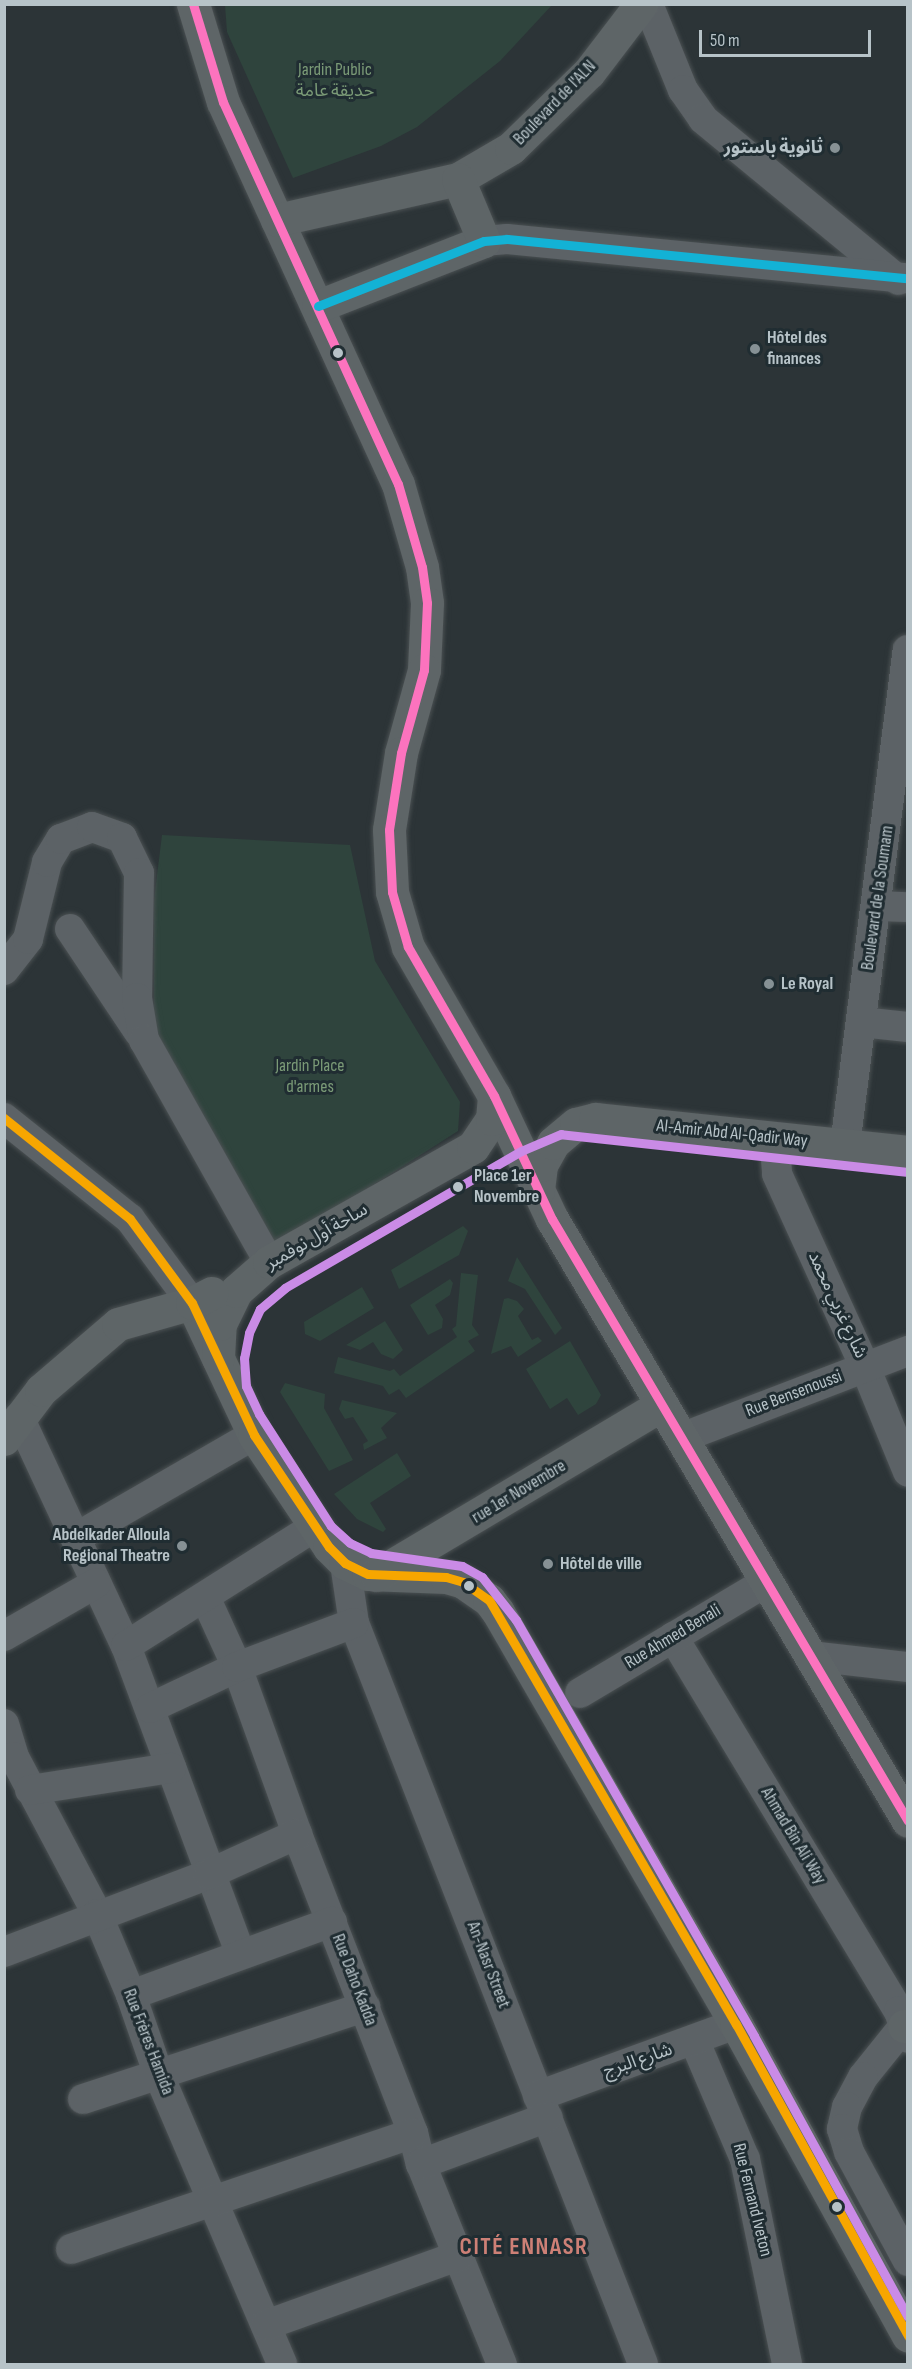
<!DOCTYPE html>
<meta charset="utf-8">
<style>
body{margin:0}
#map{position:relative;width:912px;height:2369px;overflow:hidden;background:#2c3437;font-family:"Sofia Sans Condensed","Noto Sans Arabic",sans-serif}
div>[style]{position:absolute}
.green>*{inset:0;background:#2f443d}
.roads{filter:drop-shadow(0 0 2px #4a5052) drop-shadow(0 0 2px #4a5052)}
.minor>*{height:30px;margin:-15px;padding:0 15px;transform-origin:15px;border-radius:15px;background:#5c6266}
.major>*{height:33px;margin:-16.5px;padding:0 16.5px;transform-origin:16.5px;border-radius:16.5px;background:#5e6567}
.bus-1>*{height:9px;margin:-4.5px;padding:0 4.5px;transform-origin:4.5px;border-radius:4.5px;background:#f7a600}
.bus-2>*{height:9px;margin:-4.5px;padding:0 4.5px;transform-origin:4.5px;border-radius:4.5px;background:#fc73be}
.bus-3>*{height:9px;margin:-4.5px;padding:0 4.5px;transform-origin:4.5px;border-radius:4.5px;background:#13b2d5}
.tram-1>*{height:9px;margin:-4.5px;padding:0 4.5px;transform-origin:4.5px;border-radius:4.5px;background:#ca8be6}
.dots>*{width:16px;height:16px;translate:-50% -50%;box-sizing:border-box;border:3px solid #202d32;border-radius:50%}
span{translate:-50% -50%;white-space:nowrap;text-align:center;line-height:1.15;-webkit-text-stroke:6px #202d32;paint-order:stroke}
.park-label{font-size:18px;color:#7b9b77}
.street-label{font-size:18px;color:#b7c3c8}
.poi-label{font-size:18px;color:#b7c3c8;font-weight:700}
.right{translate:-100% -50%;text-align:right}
.left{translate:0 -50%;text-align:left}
.stop-label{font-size:18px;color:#b7c3c8;font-weight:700}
.district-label{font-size:24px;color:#cd8076;font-weight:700;letter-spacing:1.5px}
.frame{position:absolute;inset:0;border:6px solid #b7c3c8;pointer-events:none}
.scale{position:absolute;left:699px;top:30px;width:172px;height:27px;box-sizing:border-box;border:3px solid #b7c3c8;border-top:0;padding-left:8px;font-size:18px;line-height:21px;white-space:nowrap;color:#b7c3c8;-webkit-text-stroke:4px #202d32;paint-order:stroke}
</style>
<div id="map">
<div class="green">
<i style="clip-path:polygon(225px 5px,225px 4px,552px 5px,500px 61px,417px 127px,381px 146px,293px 178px,227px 32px)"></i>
<i style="clip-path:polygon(162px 835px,350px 845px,375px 961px,460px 1102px,458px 1131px,273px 1249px,154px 1038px,154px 900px)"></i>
<i style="clip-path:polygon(463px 1226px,468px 1231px,459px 1255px,399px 1289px,391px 1270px)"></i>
<i style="clip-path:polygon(517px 1257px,562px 1328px,555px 1335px,525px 1289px,508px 1281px)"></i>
<i style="clip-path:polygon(461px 1273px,478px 1275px,472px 1325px,479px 1335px,468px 1341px,475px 1351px,406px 1398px,399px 1389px,389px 1395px,383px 1386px,334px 1373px,338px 1357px,390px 1371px,394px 1369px,400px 1376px,457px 1337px,452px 1329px,456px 1326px)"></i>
<i style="clip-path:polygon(450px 1279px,453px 1283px,450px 1295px,435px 1305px,443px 1319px,442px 1328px,428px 1335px,410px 1305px)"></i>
<i style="clip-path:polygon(362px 1287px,374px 1308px,320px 1341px,305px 1334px,304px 1322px)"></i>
<i style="clip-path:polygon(508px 1298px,517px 1301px,524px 1309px,518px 1316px,532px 1340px,538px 1337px,542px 1341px,518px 1357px,511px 1346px,491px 1354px,504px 1299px)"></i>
<i style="clip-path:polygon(385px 1321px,403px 1350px,393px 1359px,381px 1354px,373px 1342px,360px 1350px,346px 1345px)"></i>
<i style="clip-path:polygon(570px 1341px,601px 1395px,596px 1404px,578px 1415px,567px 1398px,550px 1409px,526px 1369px)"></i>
<i style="clip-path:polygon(285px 1383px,325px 1394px,324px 1408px,353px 1460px,329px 1471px,280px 1392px)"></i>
<i style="clip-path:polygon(342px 1400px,397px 1413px,381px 1428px,387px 1438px,364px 1450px,363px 1444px,368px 1441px,353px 1417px,345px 1419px,339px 1409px)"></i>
<i style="clip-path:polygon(397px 1453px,411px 1476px,370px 1503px,386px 1529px,383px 1532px,357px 1519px,334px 1494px)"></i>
</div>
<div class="roads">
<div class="minor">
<i style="left:648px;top:4px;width:93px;rotate:67.9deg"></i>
<i style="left:683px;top:90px;width:35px;rotate:55deg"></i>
<i style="left:703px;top:119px;width:253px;rotate:39.5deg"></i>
<i style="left:484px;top:241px;width:23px;rotate:-5deg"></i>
<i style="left:507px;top:239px;width:403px;rotate:5.6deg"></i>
<i style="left:876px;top:906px;width:32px;rotate:2deg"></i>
<i style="left:70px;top:929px;width:124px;rotate:56.2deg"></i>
<i style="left:4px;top:970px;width:39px;rotate:-52deg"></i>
<i style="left:28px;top:939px;width:79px;rotate:-76.1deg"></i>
<i style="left:47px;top:862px;width:27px;rotate:-59deg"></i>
<i style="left:61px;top:839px;width:33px;rotate:-21deg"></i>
<i style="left:92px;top:827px;width:32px;rotate:20deg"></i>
<i style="left:122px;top:838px;width:39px;rotate:64deg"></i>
<i style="left:139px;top:873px;width:125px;rotate:90.9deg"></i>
<i style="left:137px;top:998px;width:43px;rotate:80.5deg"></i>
<i style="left:144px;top:1040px;width:255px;rotate:60.6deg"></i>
<i style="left:861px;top:1022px;width:47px;rotate:6.1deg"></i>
<i style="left:4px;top:1118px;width:161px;rotate:38.7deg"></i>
<i style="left:130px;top:1219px;width:104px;rotate:53.6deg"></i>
<i style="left:774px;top:1137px;width:37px;rotate:85deg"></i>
<i style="left:777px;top:1174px;width:212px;rotate:65.5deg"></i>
<i style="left:865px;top:1367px;width:113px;rotate:67.7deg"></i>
<i style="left:845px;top:1146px;width:500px;rotate:-82.8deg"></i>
<i style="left:19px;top:1417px;width:253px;rotate:65deg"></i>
<i style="left:126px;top:1646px;width:327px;rotate:69.6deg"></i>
<i style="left:681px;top:1438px;width:243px;rotate:-21deg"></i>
<i style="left:77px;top:1537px;width:204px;rotate:-30deg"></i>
<i style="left:345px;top:1563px;width:61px;rotate:81.5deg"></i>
<i style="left:354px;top:1623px;width:795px;rotate:68.69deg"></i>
<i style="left:205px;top:1597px;width:77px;rotate:65.4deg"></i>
<i style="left:237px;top:1667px;width:177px;rotate:70.2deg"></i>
<i style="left:297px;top:1834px;width:321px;rotate:68.8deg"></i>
<i style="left:413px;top:2133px;width:32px;rotate:76deg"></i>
<i style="left:421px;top:2164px;width:216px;rotate:68deg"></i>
<i style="left:4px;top:1636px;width:106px;rotate:-29.9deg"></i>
<i style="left:673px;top:1637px;width:437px;rotate:58.9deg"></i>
<i style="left:899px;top:2011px;width:28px;rotate:72deg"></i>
<i style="left:126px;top:1646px;width:221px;rotate:-32.3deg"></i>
<i style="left:810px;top:1656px;width:99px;rotate:6.4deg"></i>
<i style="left:580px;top:1693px;width:217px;rotate:-30.8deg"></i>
<i style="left:150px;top:1708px;width:96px;rotate:-25.2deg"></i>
<i style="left:237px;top:1667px;width:125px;rotate:-20.6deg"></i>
<i style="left:4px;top:1724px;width:34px;rotate:73deg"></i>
<i style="left:14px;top:1757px;width:178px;rotate:62.1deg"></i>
<i style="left:97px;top:1914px;width:88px;rotate:67.2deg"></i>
<i style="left:131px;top:1995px;width:83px;rotate:70.9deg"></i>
<i style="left:158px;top:2073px;width:316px;rotate:66.9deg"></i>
<i style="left:30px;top:1790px;width:143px;rotate:-8.9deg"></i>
<i style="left:4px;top:1952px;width:219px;rotate:-20.8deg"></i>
<i style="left:209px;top:1874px;width:97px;rotate:-24.4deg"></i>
<i style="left:131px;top:1995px;width:214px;rotate:-20deg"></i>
<i style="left:904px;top:2026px;width:65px;rotate:128.8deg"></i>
<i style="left:863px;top:2077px;width:34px;rotate:118deg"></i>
<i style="left:847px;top:2107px;width:23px;rotate:103deg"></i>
<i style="left:842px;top:2129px;width:24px;rotate:73deg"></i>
<i style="left:849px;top:2152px;width:124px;rotate:61.6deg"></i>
<i style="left:695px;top:2042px;width:127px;rotate:66.9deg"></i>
<i style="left:745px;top:2159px;width:209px;rotate:78.4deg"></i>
<i style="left:538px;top:2096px;width:211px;rotate:-20deg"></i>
<i style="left:83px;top:2099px;width:297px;rotate:-18.1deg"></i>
<i style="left:421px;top:2164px;width:135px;rotate:-20.3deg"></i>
<i style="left:71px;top:2249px;width:361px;rotate:-18.7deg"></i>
<i style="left:266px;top:2325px;width:206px;rotate:-19.8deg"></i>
</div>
<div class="major">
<i style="left:193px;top:4px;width:102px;rotate:73deg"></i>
<i style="left:223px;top:102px;width:420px;rotate:65.4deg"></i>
<i style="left:398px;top:484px;width:86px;rotate:73.9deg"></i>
<i style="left:422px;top:567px;width:36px;rotate:82deg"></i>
<i style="left:427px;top:603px;width:67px;rotate:92.6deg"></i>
<i style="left:424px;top:670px;width:86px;rotate:105.5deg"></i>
<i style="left:401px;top:753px;width:78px;rotate:98.9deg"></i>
<i style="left:389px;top:830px;width:62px;rotate:87.2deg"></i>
<i style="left:392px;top:892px;width:57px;rotate:73.8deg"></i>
<i style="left:408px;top:947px;width:172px;rotate:60deg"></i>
<i style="left:494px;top:1096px;width:136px;rotate:64.8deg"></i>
<i style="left:552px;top:1219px;width:699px;rotate:59.4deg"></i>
<i style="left:277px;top:220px;width:186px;rotate:-12.8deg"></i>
<i style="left:458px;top:179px;width:61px;rotate:-30.3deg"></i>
<i style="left:511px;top:148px;width:109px;rotate:-44.3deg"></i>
<i style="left:589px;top:72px;width:86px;rotate:-52.6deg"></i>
<i style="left:318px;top:306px;width:178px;rotate:-21.4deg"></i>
<i style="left:484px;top:241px;width:67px;rotate:-112.8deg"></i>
<i style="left:538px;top:1190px;width:25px;rotate:-83deg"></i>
<i style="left:541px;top:1165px;width:25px;rotate:-61deg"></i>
<i style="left:553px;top:1143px;width:30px;rotate:-40deg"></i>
<i style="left:576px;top:1124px;width:20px;rotate:-15deg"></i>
<i style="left:595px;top:1119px;width:315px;rotate:6deg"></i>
<i style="left:192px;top:1303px;width:146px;rotate:64.8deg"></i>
<i style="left:254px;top:1435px;width:135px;rotate:56.2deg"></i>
<i style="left:329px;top:1547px;width:23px;rotate:45deg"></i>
<i style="left:345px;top:1563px;width:25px;rotate:26deg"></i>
<i style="left:368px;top:1574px;width:78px;rotate:2.2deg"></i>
<i style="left:446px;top:1577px;width:18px;rotate:16deg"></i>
<i style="left:463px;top:1582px;width:32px;rotate:35deg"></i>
<i style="left:489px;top:1600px;width:15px;rotate:53deg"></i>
<i style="left:498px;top:1612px;width:476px;rotate:60deg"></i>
<i style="left:736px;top:2024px;width:356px;rotate:61.1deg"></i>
<i style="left:218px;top:1358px;width:34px;rotate:-87deg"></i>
<i style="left:220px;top:1324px;width:37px;rotate:-64deg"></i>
<i style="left:236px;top:1291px;width:44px;rotate:-41.3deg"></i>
<i style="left:269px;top:1262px;width:234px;rotate:-29.4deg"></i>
<i style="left:473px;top:1147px;width:34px;rotate:-56deg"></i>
<i style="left:492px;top:1119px;width:23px;rotate:-85deg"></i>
<i style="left:4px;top:1439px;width:61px;rotate:-52.9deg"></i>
<i style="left:41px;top:1390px;width:101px;rotate:-40.6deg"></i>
<i style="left:118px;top:1324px;width:77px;rotate:-15.8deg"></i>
<i style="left:192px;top:1303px;width:22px;rotate:-27deg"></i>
<i style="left:376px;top:1575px;width:330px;rotate:-30.8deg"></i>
<i style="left:904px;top:2026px;width:4px"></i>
</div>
</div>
<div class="bus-1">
<i style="left:4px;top:1118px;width:161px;rotate:38.7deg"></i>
<i style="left:130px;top:1219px;width:104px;rotate:53.6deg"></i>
<i style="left:192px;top:1303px;width:146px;rotate:64.8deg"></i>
<i style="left:254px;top:1435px;width:135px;rotate:56.2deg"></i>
<i style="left:329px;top:1547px;width:23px;rotate:45deg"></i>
<i style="left:345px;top:1563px;width:25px;rotate:26deg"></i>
<i style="left:368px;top:1574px;width:78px;rotate:2.2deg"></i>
<i style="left:446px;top:1577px;width:18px;rotate:16deg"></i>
<i style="left:463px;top:1582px;width:32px;rotate:35deg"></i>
<i style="left:489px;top:1600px;width:491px;rotate:59.8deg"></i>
<i style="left:736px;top:2024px;width:356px;rotate:61.1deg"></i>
</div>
<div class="bus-2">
<i style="left:193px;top:4px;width:102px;rotate:73deg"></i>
<i style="left:223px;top:102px;width:420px;rotate:65.4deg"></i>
<i style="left:398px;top:484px;width:86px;rotate:73.9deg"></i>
<i style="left:422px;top:567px;width:36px;rotate:82deg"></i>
<i style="left:427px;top:603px;width:67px;rotate:92.6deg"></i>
<i style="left:424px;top:670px;width:86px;rotate:105.5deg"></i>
<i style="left:401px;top:753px;width:78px;rotate:98.9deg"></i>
<i style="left:389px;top:830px;width:62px;rotate:87.2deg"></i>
<i style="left:392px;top:892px;width:57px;rotate:73.8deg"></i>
<i style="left:408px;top:947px;width:172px;rotate:60deg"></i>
<i style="left:494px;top:1096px;width:136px;rotate:64.8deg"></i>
<i style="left:552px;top:1219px;width:699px;rotate:59.4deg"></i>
</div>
<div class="bus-3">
<i style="left:318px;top:306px;width:178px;rotate:-21.4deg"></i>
<i style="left:484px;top:241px;width:23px;rotate:-5deg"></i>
<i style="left:507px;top:239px;width:403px;rotate:5.6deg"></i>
</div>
<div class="tram-1">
<i style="left:908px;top:1172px;width:349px;rotate:-173.8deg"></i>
<i style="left:561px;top:1134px;width:43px;rotate:157deg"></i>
<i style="left:521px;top:1151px;width:273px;rotate:149.9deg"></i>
<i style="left:285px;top:1288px;width:33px;rotate:140deg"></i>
<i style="left:260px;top:1309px;width:26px;rotate:115deg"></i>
<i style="left:249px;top:1333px;width:25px;rotate:101deg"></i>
<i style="left:244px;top:1358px;width:28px;rotate:86deg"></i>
<i style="left:246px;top:1386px;width:31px;rotate:65deg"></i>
<i style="left:259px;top:1414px;width:133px;rotate:57.3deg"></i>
<i style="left:331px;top:1526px;width:25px;rotate:42deg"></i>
<i style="left:350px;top:1543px;width:23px;rotate:25deg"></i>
<i style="left:371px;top:1553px;width:92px;rotate:8.1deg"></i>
<i style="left:462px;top:1566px;width:23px;rotate:29deg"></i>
<i style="left:482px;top:1577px;width:55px;rotate:51.7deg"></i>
<i style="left:516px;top:1620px;width:479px;rotate:60.2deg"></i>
<i style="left:754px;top:2036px;width:320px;rotate:61.3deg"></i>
</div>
<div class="dots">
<i style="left:835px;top:148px;background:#869195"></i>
<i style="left:755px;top:349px;background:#869195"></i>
<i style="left:338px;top:353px;background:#b7c3c8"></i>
<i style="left:769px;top:984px;background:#869195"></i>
<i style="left:458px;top:1187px;background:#b7c3c8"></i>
<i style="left:182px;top:1546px;background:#869195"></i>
<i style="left:548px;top:1564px;background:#869195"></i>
<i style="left:469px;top:1586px;background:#b7c3c8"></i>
<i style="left:837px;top:2207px;background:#b7c3c8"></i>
</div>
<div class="park-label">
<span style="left:335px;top:81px">Jardin Public<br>حديقة عامة</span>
<span style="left:310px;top:1077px">Jardin Place<br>d'armes</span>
</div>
<div class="street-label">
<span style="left:555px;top:103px;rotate:-46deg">Boulevard de l'ALN</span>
<span style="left:878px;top:898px;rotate:-82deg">Boulevard de la Soumam</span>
<span style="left:732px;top:1134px;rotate:6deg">Al-Amir Abd Al-Qadir Way</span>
<span style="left:317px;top:1237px;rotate:-30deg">ساحة أول نوفمبر</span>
<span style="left:837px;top:1305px;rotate:65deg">شارع غربي محمد</span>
<span style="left:794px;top:1394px;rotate:-21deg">Rue Bensenoussi</span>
<span style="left:519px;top:1492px;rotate:-31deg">rue 1er Novembre</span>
<span style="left:673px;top:1637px;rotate:-31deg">Rue Ahmed Benali</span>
<span style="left:793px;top:1836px;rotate:59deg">Ahmad Bin Ali Way</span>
<span style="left:488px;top:1965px;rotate:69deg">An-Nasr Street</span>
<span style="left:354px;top:1980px;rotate:69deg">Rue Daho Kadda</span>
<span style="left:148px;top:2042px;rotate:69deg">Rue Frères Hamida</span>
<span style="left:638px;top:2061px;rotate:-19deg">شارع البرج</span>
<span style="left:752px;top:2200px;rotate:76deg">Rue Fernand Iveton</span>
</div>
<div class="poi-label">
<span class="right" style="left:823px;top:148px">ثانوية باستور</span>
<span class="left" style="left:767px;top:349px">Hôtel des<br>finances</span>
<span class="left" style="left:781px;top:984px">Le Royal</span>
<span class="right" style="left:170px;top:1546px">Abdelkader Alloula<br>Regional Theatre</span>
<span class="left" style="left:560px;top:1564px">Hôtel de ville</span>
</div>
<div class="stop-label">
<span class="left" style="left:474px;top:1187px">Place 1er<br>Novembre</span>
</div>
<div class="district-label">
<span style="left:524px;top:2247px">CITÉ ENNASR</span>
</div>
<div class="frame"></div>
<div class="scale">50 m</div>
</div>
